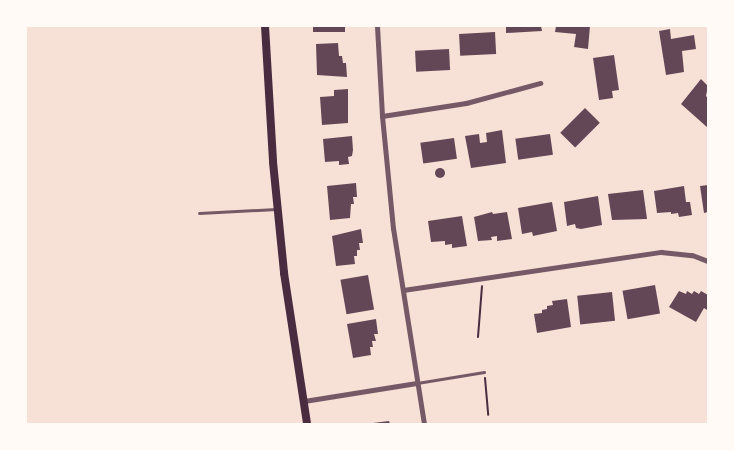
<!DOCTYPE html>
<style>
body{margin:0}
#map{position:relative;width:734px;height:450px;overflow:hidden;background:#f7e1d7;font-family:"Golos Text",sans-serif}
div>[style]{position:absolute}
.building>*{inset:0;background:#644757;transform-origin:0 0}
.round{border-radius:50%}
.path>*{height:2px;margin:-1px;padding:0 1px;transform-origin:1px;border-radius:1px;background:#4a2c40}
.service>*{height:3px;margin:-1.5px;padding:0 1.5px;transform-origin:1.5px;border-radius:1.5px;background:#755966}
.minor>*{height:5px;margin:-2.5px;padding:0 2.5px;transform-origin:2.5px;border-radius:2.5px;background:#755966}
.secondary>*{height:8px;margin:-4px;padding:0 4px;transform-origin:4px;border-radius:4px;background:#4a2c40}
span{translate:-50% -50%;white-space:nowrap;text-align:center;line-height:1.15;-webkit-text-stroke:5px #fffaf5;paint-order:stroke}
.frame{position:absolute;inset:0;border:27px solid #fffaf5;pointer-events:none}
</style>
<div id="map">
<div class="building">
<i style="left:313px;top:26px;width:32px;height:6px"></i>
<i style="clip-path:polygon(506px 26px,541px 26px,542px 31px,506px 33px)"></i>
<i style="clip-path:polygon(556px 26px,590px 26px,588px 49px,574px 47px,576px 34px,555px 32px)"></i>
<i style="clip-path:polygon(670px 29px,671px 39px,694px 35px,696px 49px,682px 51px,684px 72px,666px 75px,659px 31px)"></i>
<i style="left:495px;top:32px;width:22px;height:36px;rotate:87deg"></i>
<i style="clip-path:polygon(338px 43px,339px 56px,342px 56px,343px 63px,346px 63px,347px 77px,317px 75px,316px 44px)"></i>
<i style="left:449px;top:49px;width:21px;height:34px;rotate:87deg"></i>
<i style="clip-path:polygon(614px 55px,619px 90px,612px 91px,613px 98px,599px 100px,593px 58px)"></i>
<i style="clip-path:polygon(701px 79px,708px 86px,706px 96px,708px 98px,708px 128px,681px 104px)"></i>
<i style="clip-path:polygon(348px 89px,348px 123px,322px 125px,320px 97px,334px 96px,334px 90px)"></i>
<i style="left:585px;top:108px;width:21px;height:35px;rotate:45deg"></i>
<i style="clip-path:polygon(502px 130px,506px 163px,471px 168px,465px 136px,479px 134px,480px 143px,487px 142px,486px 133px)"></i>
<i style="left:550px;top:134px;width:21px;height:35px;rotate:82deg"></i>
<i style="clip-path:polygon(352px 136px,353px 150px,352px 156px,348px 157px,349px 164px,339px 165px,339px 161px,325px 162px,323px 139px)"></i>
<i style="left:454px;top:138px;width:21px;height:34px;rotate:82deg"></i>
<i class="round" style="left:435px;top:168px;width:10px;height:10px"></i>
<i style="clip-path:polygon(356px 183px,357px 197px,353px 197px,354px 204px,351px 204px,350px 218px,330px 220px,327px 186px)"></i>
<i style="clip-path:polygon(708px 185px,708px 212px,704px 213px,700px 186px)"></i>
<i style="clip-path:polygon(684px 186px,686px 202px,690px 202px,692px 215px,679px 217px,678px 213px,671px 214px,671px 212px,657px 213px,654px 191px)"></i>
<i style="clip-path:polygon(643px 190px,647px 219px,612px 220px,608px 194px)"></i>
<i style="clip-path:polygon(598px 196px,602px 225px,581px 229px,576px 228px,575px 224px,567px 226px,564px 202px)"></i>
<i style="clip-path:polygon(552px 202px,557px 231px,533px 236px,532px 232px,522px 234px,518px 208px)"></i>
<i style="clip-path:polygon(492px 212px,493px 214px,507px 212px,512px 239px,497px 241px,497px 236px,491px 237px,492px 240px,478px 241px,474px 217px)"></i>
<i style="clip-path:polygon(462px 216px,467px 246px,452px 248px,452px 244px,445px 245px,445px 241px,431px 242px,428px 221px)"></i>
<i style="clip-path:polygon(361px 229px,363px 243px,359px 243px,360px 250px,357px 250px,357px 256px,354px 256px,355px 264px,336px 266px,332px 236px)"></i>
<i style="left:368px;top:275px;width:35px;height:28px;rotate:80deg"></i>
<i style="left:655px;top:285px;width:29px;height:33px;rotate:80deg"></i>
<i style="clip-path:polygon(679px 291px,686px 294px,687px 291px,692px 294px,694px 291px,699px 294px,701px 291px,708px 295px,708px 307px,707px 310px,704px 308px,696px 322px,669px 307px)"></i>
<i style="left:612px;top:292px;width:29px;height:35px;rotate:84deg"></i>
<i style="clip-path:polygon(567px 299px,571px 327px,537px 333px,534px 314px,542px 313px,542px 310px,547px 309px,547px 306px,553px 305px,552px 301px)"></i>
<i style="clip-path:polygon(376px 319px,378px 334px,374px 334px,376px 341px,372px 341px,373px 347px,370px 347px,371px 355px,353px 358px,347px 324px)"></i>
<i style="clip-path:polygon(389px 421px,390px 424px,373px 424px,373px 423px)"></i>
</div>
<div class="path">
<i style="left:478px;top:337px;width:51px;rotate:-85.5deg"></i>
<i style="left:485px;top:378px;width:37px;rotate:85deg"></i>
</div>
<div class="service">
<i style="left:199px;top:213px;width:77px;rotate:-3deg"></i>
<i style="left:417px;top:383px;width:68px;rotate:-9.3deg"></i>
</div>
<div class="minor">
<i style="left:377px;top:26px;width:90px;rotate:86.8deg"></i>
<i style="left:382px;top:116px;width:113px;rotate:84.4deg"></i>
<i style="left:393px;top:228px;width:198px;rotate:81deg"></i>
<i style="left:382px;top:116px;width:85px;rotate:-8.8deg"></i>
<i style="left:466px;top:103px;width:77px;rotate:-15.1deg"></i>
<i style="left:403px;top:290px;width:261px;rotate:-8.4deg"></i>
<i style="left:661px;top:252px;width:31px;rotate:6deg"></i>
<i style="left:692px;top:255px;width:17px;rotate:21deg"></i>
<i style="left:304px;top:401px;width:114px;rotate:-9.1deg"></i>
</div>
<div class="secondary">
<i style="left:265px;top:26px;width:136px;rotate:86.6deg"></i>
<i style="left:273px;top:162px;width:112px;rotate:84.3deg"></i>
<i style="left:284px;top:273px;width:153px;rotate:81.3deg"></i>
</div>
<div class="frame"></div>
</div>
